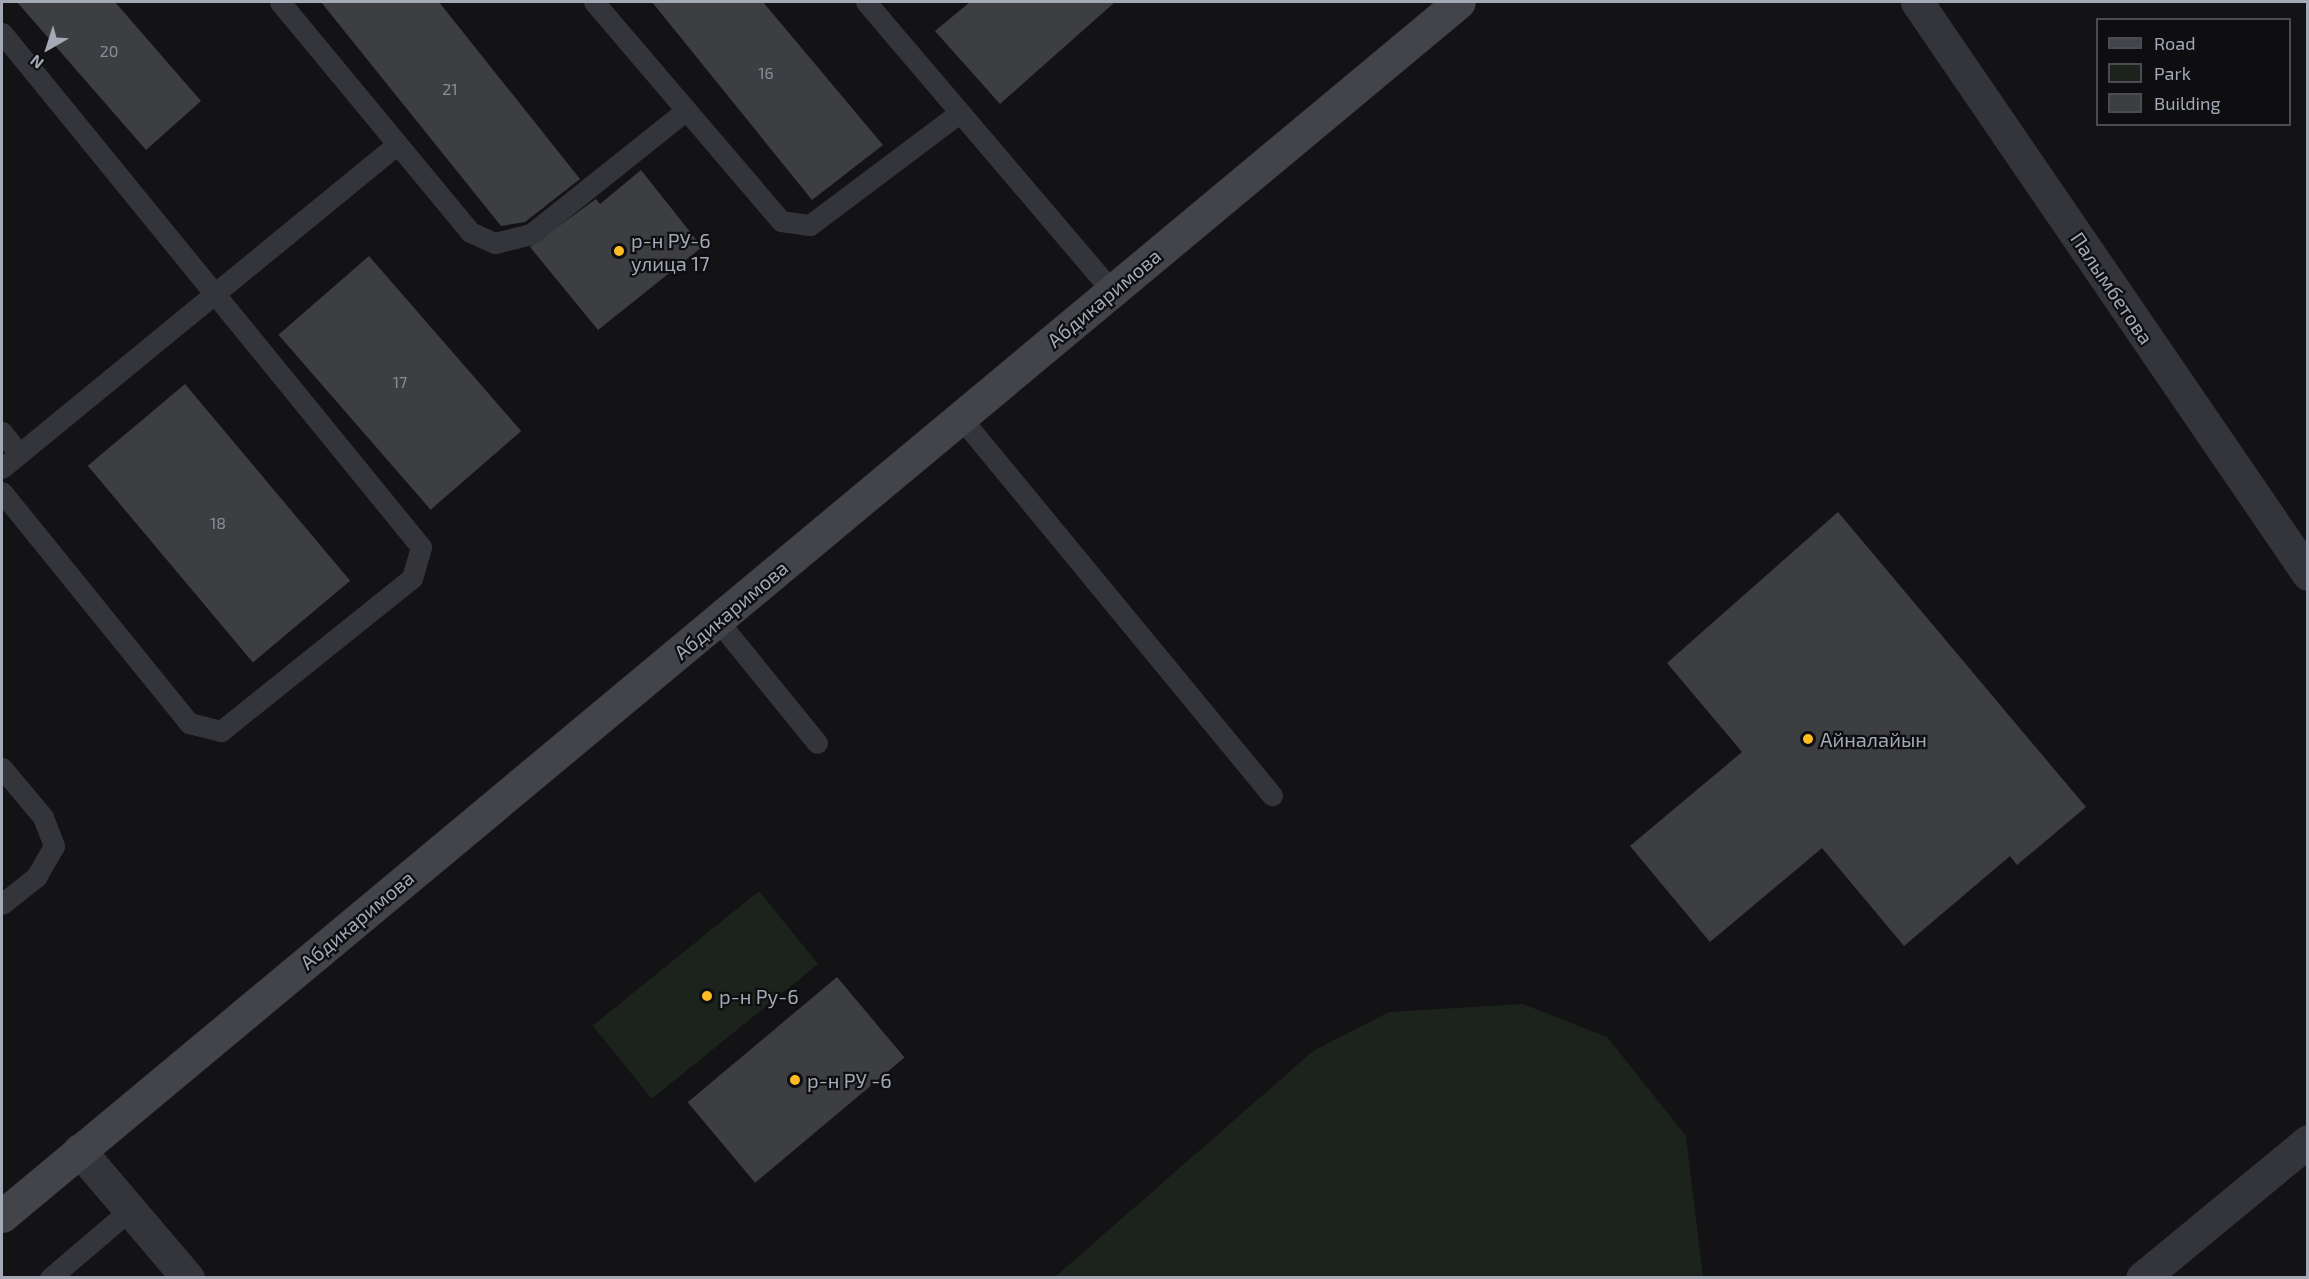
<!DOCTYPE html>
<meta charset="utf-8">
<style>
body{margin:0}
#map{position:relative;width:2309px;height:1279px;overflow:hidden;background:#131315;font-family:"Exo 2",sans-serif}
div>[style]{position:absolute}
.green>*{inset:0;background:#1b231c;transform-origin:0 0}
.building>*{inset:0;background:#3d3e42;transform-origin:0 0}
.service>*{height:21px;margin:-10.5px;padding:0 10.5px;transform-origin:10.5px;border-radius:10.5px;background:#34353a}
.minor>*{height:33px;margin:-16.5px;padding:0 16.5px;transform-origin:16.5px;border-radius:16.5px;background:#34353a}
.secondary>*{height:33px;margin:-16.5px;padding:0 16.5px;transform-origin:16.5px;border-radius:16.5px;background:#42444a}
.dots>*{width:16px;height:16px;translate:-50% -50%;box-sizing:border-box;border:3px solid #0e0e10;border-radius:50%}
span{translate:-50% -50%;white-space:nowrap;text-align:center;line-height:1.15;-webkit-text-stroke:4.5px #0e0e10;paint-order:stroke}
.number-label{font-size:16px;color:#8a8e99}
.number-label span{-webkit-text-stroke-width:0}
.poi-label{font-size:20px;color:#a4a9b6}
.left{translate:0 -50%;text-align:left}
.street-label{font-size:20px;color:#a4a9b6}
.frame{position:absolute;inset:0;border:3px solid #a4a9b6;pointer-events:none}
.legend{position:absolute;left:2096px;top:18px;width:195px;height:108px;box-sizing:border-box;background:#0e0e10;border:2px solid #4a4c52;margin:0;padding:8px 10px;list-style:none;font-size:18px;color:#a4a9b6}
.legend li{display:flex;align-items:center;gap:12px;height:30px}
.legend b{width:30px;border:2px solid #4a4c52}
.north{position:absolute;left:18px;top:18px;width:60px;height:60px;-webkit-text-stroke:4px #0e0e10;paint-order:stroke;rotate:219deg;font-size:16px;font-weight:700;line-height:24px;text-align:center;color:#a4a9b6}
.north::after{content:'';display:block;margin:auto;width:21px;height:27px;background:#a4a9b6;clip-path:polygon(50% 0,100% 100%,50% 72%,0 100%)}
</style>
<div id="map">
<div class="green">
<i style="left:759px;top:891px;width:94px;height:214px;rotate:51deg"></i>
<i style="clip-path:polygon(1523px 1004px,1607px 1037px,1686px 1136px,1703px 1277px,1055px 1277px,1313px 1051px,1389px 1012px)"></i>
</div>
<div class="building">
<i style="clip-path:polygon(17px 2px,115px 2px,201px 101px,146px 150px)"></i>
<i style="clip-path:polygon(321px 2px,439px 2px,580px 179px,525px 222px,501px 226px)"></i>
<i style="clip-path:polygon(652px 2px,763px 2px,883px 145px,812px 200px)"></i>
<i style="clip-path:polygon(970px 2px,1115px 2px,1000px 104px,935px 31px)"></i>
<i style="clip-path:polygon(641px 170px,702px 247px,598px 330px,530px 247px,596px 199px,600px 204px)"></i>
<i style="left:369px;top:256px;width:232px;height:120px;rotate:49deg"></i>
<i style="left:185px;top:384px;width:257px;height:127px;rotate:50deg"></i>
<i style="clip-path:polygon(1838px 512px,2086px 807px,2017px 865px,2010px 856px,1904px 946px,1822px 848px,1710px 942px,1630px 846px,1742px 752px,1667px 663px)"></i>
<i style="left:837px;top:977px;width:105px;height:195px;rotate:50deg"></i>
</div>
<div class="service">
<i style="left:280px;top:2px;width:298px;rotate:50.4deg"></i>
<i style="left:470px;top:232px;width:27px;rotate:24deg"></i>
<i style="left:495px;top:243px;width:37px;rotate:-14deg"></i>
<i style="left:531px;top:234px;width:197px;rotate:-38.6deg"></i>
<i style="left:594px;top:2px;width:288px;rotate:49.5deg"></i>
<i style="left:781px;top:221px;width:29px;rotate:8deg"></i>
<i style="left:810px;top:225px;width:185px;rotate:-36.9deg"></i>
<i style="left:866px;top:2px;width:380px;rotate:49.6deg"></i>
<i style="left:2px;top:33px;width:663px;rotate:50.81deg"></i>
<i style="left:421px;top:547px;width:32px;rotate:106deg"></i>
<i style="left:412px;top:578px;width:245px;rotate:141.3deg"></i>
<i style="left:221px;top:731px;width:33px;rotate:-166deg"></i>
<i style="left:189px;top:723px;width:297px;rotate:-129deg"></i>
<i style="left:961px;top:418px;width:489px;rotate:50.5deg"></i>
<i style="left:2px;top:432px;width:28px;rotate:52deg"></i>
<i style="left:2px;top:468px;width:508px;rotate:-39.33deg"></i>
<i style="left:718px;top:621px;width:157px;rotate:50.9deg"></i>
<i style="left:2px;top:768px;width:64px;rotate:50.1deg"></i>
<i style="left:43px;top:817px;width:31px;rotate:69deg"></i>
<i style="left:54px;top:846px;width:36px;rotate:120deg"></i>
<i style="left:36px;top:877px;width:43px;rotate:141.5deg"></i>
<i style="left:50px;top:1278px;width:106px;rotate:-40.4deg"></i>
</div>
<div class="minor">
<i style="left:1917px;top:2px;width:693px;rotate:55.64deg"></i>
<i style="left:79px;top:1150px;width:168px;rotate:49.6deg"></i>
<i style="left:2142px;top:1278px;width:215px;rotate:-39.5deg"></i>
</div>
<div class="secondary">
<i style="left:2px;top:1216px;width:1896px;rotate:-39.8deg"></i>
</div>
<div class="dots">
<i style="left:619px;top:251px;background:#febb22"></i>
<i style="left:1808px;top:739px;background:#febb22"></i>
<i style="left:707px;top:996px;background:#febb22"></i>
<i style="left:795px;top:1080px;background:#febb22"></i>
</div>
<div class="number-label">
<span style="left:109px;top:51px">20</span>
<span style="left:766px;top:73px">16</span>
<span style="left:450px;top:89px">21</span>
<span style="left:400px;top:382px">17</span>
<span style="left:218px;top:523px">18</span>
</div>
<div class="poi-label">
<span class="left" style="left:631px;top:252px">р-н РУ-6<br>улица 17</span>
<span class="left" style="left:1820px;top:739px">Айналайын</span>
<span class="left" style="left:719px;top:996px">р-н Ру-6</span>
<span class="left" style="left:807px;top:1080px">р-н РУ -6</span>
</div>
<div class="street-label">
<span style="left:2112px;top:288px;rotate:56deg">Палымбетова</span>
<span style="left:1104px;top:298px;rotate:-40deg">Абдикаримова</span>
<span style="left:731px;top:610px;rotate:-40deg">Абдикаримова</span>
<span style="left:357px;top:920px;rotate:-40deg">Абдикаримова</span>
</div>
<div class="frame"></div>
<ul class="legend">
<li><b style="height:8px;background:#42444a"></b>Road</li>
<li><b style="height:16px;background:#1b231c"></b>Park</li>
<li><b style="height:16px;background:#3d3e42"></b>Building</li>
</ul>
<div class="north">N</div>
</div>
